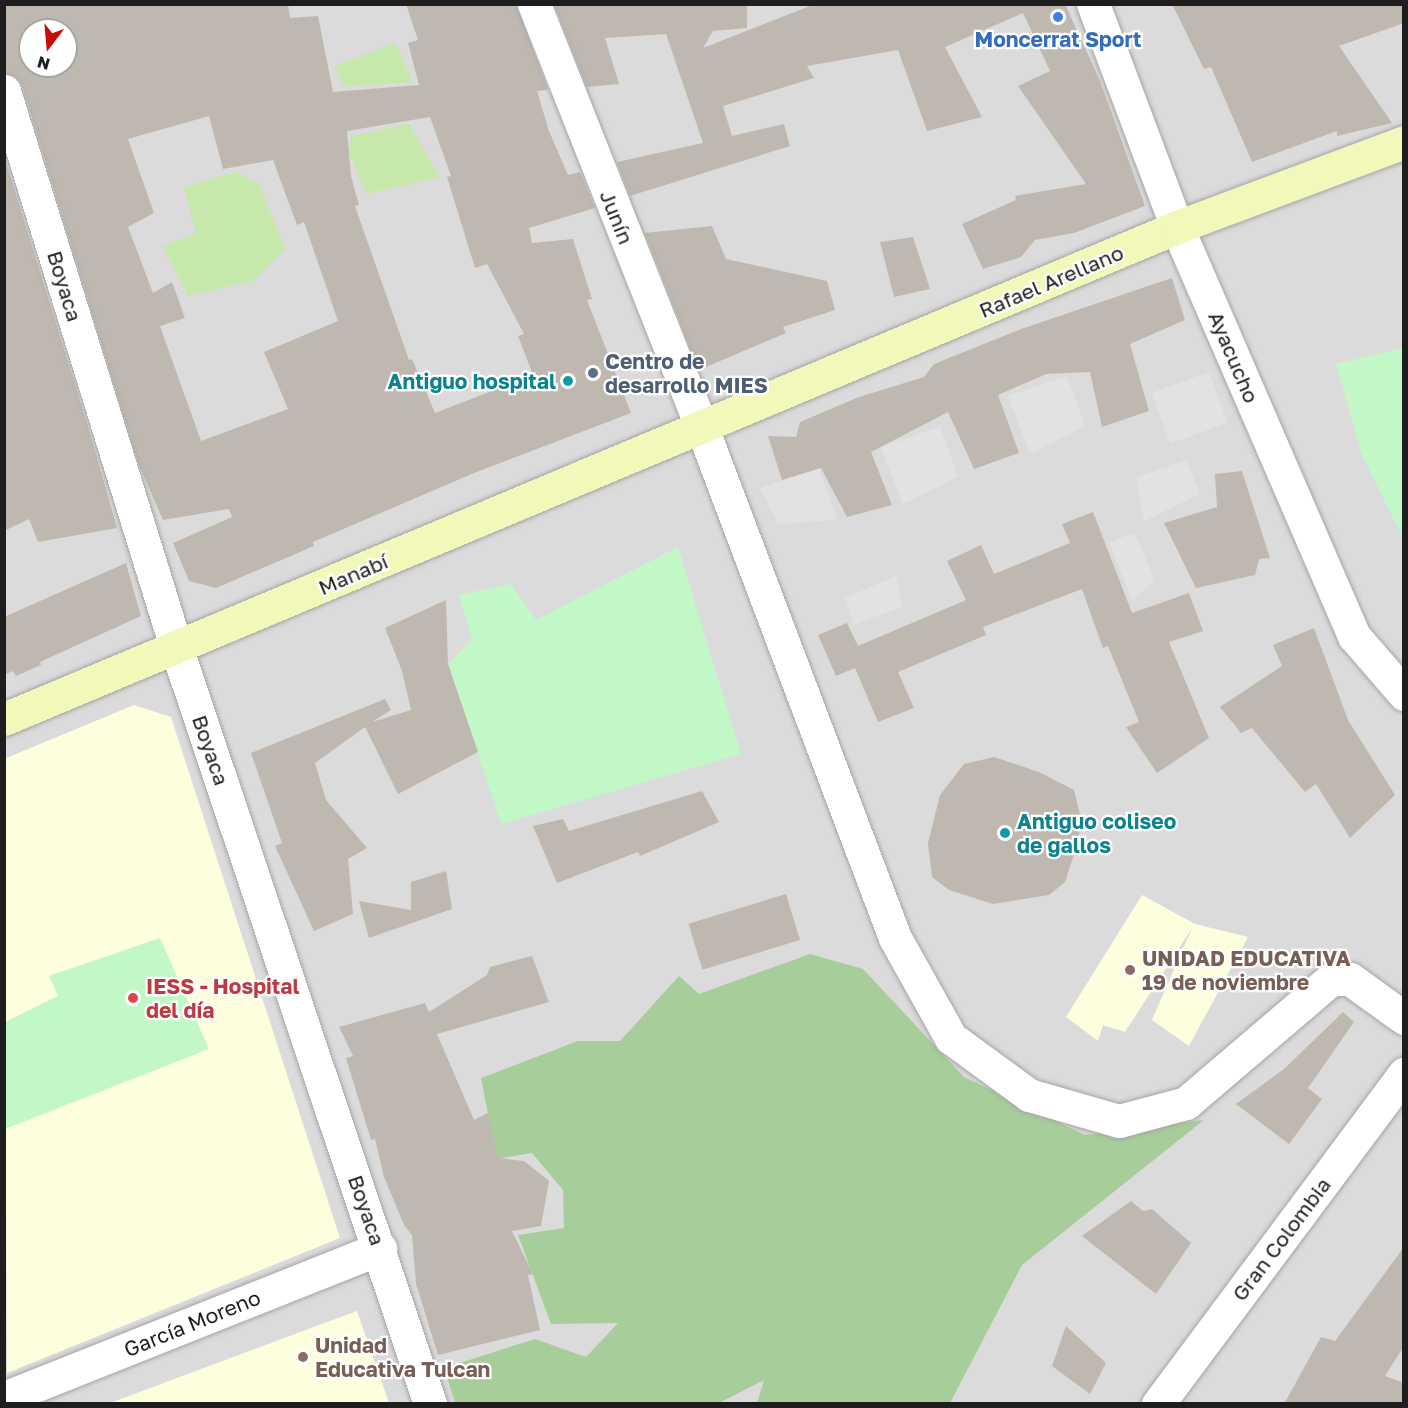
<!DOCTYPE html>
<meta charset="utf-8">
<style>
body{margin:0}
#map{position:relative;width:1408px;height:1408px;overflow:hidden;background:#efece4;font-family:"Golos Text",sans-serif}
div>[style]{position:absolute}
.residential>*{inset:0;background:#dcdbdb}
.education>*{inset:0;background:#fdfede}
.grass>*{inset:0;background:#c6e8ab}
.forest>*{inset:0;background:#a7cd9a}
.park>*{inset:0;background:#c2f8c8}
.parking>*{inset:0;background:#e2e2e2;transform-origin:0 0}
.building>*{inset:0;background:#bfb8b1;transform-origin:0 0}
.roads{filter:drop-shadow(0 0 2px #a5a5a5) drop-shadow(0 0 2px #a5a5a5)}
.street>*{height:33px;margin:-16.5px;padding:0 16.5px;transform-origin:16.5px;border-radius:16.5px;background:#fff}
.secondary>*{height:33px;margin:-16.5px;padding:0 16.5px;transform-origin:16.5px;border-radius:16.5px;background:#f2f8b9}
.dots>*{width:16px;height:16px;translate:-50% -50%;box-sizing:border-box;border:3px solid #fff;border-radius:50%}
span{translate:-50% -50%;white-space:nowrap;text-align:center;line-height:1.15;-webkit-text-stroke:4.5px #fff;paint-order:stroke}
.shop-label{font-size:21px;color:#366cbe;font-weight:700}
.street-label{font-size:21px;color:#1e1e1e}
.service-label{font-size:21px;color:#4e5e75;font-weight:700}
.left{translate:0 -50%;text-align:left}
.culture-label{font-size:21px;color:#0d838f;font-weight:700}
.right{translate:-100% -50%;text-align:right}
.education-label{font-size:21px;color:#785e54;font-weight:700}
.health-label{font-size:21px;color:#be3a42;font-weight:700}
.frame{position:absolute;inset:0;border:6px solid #1e1e1e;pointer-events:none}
.north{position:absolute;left:18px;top:18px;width:60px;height:60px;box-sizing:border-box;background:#fff;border:2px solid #a5a5a5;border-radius:50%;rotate:196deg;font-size:16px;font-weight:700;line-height:24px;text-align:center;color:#1e1e1e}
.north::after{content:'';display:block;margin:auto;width:21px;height:27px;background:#c70d05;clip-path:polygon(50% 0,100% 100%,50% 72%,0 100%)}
</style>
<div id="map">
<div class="residential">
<i style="clip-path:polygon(evenodd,5px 5px,1403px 5px,1403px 1403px,5px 1403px,5px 5px,30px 30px,66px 30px,66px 66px,30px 66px,30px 30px)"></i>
</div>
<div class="education">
<i style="clip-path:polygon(134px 705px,171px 717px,340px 1238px,7px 1373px,4px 759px)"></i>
<i style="clip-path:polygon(1142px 895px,1195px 924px,1248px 937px,1189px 1046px,1152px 1020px,1192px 928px,1125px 1032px,1103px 1025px,1098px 1041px,1066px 1017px)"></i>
<i style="clip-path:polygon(357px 1311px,389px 1403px,110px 1403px)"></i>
</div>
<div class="grass">
<i style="clip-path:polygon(396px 43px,413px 82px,344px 87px,334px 66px)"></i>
<i style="clip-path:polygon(409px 124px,440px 177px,366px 194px,349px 152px,351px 136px)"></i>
<i style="clip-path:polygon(236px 172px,259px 184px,285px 248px,255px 280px,188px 296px,163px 247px,196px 233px,184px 187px)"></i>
</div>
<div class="forest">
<i style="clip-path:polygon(810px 954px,863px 969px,964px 1077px,1085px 1135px,1204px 1120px,1022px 1265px,950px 1403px,757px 1403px,764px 1380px,719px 1403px,455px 1403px,444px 1368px,535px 1339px,586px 1357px,618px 1323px,551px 1324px,518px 1235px,564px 1228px,563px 1190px,532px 1153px,497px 1159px,481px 1078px,578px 1041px,620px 1041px,679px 976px,699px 994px)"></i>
</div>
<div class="park">
<i style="clip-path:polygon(1403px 348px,1404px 348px,1403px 538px,1362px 455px,1336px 364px)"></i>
<i style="clip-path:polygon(678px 547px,741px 754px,501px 824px,448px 664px,472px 639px,459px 595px,511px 584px,536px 620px)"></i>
<i style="clip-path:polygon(160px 938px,209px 1049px,5px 1129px,5px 1022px,58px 996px,49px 976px)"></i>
</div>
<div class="parking">
<i style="left:1209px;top:372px;width:54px;height:61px;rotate:70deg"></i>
<i style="clip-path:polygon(1067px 376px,1085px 426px,1030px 454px,1008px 396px)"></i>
<i style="clip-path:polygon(940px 427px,958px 477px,903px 504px,881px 447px)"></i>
<i style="clip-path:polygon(1186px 460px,1200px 494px,1144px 521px,1136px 477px)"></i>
<i style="clip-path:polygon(819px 468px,837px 520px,778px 524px,760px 488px)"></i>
<i style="clip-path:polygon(1135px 533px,1155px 581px,1132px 600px,1109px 542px)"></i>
<i style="clip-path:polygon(896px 576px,902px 607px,853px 625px,845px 598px)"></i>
</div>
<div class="building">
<i style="clip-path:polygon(evenodd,4px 4px,288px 4px,290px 18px,318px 16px,333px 92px,419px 85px,408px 43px,418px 40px,406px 4px,516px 4px,548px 90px,537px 91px,549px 131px,568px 175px,580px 172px,595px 208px,529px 228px,532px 243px,573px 239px,592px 299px,587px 300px,631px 413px,474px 473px,313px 542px,314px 546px,216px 588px,189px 581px,173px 543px,232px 517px,229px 509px,163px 520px,139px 465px,22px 85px,16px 77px,4px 73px,4px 4px,30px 30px,66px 30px,66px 66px,30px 66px,30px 30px,4px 4px,209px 116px,223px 169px,273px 160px,297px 225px,304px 222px,338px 321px,264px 352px,288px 409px,201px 441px,160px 326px,185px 318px,172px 282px,153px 293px,128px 227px,154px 213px,128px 139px,209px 116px,4px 4px,430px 117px,451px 176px,447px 177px,475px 268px,487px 264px,524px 334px,518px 336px,533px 375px,435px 413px,412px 359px,409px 360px,355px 206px,359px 205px,351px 176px,347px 131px,430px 117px)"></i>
<i style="clip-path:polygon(554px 4px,747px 4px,747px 28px,713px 31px,703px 48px,815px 4px,1065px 4px,1100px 81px,1145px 206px,1074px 233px,1035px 240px,1021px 257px,983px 269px,962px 224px,1016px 200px,1015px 196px,1086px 184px,1018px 86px,1050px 71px,1023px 13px,945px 47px,982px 117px,927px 131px,898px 50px,807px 66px,814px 78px,723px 106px,732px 136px,784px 124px,790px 146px,630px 196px,617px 162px,703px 143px,666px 34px,605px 38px,619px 84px,587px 87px)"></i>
<i style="clip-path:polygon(1172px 4px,1404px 4px,1404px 23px,1339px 46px,1392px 123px,1337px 136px,1337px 131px,1252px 162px,1211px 67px,1204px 69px)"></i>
<i style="clip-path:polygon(4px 156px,90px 433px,117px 528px,38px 542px,29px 519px,4px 531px)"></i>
<i style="clip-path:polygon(712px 226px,726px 259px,827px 281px,835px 310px,783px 327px,786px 333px,699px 370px,645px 233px)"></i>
<i style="clip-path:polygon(913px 237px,930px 289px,894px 297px,880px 242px)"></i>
<i style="clip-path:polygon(1172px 278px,1185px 320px,1130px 344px,1149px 411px,1102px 427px,1090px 372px,1046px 374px,998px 395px,1019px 453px,974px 469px,948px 412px,871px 452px,892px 505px,847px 517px,821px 468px,782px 480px,768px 436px,796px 437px,800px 422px,859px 397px,924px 377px,934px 364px,1021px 329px)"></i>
<i style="clip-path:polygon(1242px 471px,1270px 558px,1259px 559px,1255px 575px,1196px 588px,1164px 523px,1217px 507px,1215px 474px)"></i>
<i style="clip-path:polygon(1093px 512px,1132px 613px,1189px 593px,1203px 631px,1169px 642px,1209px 738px,1157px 773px,1126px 727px,1139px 722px,1108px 646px,1103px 648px,1082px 589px,983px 627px,986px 635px,898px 672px,914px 708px,878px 722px,855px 668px,836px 676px,818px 635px,847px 623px,858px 646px,966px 600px,947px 561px,981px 545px,994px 574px,1070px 543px,1062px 524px)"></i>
<i style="clip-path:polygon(126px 563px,141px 616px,40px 662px,41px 665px,16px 676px,13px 671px,4px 675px,4px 617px)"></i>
<i style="clip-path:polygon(446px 600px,448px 664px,478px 752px,398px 794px,365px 727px,315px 763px,326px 800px,367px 848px,348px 859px,353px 914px,314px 931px,275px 846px,282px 843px,251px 753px,385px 699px,391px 710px,372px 722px,411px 710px,402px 671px,385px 628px)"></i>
<i style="clip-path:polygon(1314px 628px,1348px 720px,1395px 795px,1350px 838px,1316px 784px,1305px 792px,1252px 728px,1241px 733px,1220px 707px,1282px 666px,1273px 645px)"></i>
<i style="clip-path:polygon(994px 757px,1039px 772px,1074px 790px,1082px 822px,1075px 851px,1065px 882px,1049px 895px,993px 904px,949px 890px,932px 877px,928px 843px,940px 795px,964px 764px)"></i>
<i style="clip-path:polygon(702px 791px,719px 822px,640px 856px,638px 852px,557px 883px,533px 826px,563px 819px,569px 831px)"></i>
<i style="clip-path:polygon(446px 871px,452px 909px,369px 938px,359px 901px,411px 910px,411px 882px)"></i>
<i style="left:786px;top:894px;width:48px;height:102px;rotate:73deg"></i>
<i style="clip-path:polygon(532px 956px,549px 1002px,437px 1034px,474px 1120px,488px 1113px,498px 1158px,524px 1161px,549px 1181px,541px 1226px,512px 1231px,533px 1274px,528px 1275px,540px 1330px,438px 1355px,416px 1284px,412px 1235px,404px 1225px,384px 1177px,375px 1139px,371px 1140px,346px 1058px,353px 1056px,339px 1027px,425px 1003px,429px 1012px,487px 975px,490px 967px)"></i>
<i style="clip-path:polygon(1343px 1012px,1354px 1022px,1308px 1088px,1322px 1099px,1289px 1144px,1236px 1104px,1284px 1069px)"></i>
<i style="clip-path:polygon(1131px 1201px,1143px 1211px,1152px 1209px,1191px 1243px,1156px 1294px,1082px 1236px)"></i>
<i style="clip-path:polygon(1404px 1247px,1404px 1346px,1385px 1376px,1404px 1383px,1404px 1404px,1284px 1404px,1321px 1337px,1335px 1341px)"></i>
<i style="clip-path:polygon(1066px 1326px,1106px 1363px,1090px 1394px,1052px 1366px)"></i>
</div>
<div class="roads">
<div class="street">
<i style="left:534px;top:4px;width:456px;rotate:68.4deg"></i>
<i style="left:702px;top:428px;width:545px;rotate:69.27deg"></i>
<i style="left:895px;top:938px;width:115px;rotate:60.8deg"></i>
<i style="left:951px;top:1038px;width:97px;rotate:36.2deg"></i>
<i style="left:1029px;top:1095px;width:94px;rotate:16.1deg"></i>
<i style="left:1119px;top:1121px;width:69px;rotate:-15deg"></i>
<i style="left:1186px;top:1103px;width:191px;rotate:-40.5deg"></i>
<i style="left:1331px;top:979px;width:19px"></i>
<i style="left:1350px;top:979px;width:67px;rotate:35.8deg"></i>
<i style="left:1093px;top:4px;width:238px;rotate:69.4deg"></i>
<i style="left:1177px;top:227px;width:446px;rotate:66.6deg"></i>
<i style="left:1354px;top:636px;width:77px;rotate:49.2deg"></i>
<i style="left:4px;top:91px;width:582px;rotate:72.81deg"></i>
<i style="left:176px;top:647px;width:798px;rotate:71.45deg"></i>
<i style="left:4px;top:1398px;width:405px;rotate:-21.7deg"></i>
<i style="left:1158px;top:1404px;width:412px;rotate:-53.3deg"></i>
</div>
<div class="secondary">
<i style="left:4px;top:719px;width:1272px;rotate:-22.75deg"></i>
<i style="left:1177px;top:227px;width:242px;rotate:-20.5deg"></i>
</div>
</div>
<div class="dots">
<i style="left:1058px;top:17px;background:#3f7fe0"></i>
<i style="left:593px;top:373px;background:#5c6f8a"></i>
<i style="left:568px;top:381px;background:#0f9aa8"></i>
<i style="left:1005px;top:833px;background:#0f9aa8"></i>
<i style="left:1130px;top:970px;background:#8d6e63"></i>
<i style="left:133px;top:998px;background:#e0444e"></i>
<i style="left:303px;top:1357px;background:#8d6e63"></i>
</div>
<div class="shop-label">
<span style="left:1058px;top:39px">Moncerrat Sport</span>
</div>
<div class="street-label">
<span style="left:617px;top:217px;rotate:68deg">Junín</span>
<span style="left:1051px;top:281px;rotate:-23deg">Rafael Arellano</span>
<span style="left:65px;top:286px;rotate:73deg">Boyaca</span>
<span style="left:1234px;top:357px;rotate:67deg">Ayacucho</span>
<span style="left:353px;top:574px;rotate:-23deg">Manabí</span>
<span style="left:211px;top:750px;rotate:71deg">Boyaca</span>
<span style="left:367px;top:1210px;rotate:71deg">Boyaca</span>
<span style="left:1281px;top:1239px;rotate:-53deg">Gran Colombia</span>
<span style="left:192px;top:1323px;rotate:-22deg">García Moreno</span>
</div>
<div class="service-label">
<span class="left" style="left:605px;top:373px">Centro de<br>desarrollo MIES</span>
</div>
<div class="culture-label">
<span class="right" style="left:556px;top:381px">Antiguo hospital</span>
<span class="left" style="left:1017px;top:833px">Antiguo coliseo<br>de gallos</span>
</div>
<div class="education-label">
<span class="left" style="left:1142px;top:970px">UNIDAD EDUCATIVA<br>19 de noviembre</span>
<span class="left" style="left:315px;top:1357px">Unidad<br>Educativa Tulcan</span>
</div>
<div class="health-label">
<span class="left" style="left:146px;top:998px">IESS - Hospital<br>del día</span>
</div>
<div class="frame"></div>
<div class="north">N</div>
</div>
